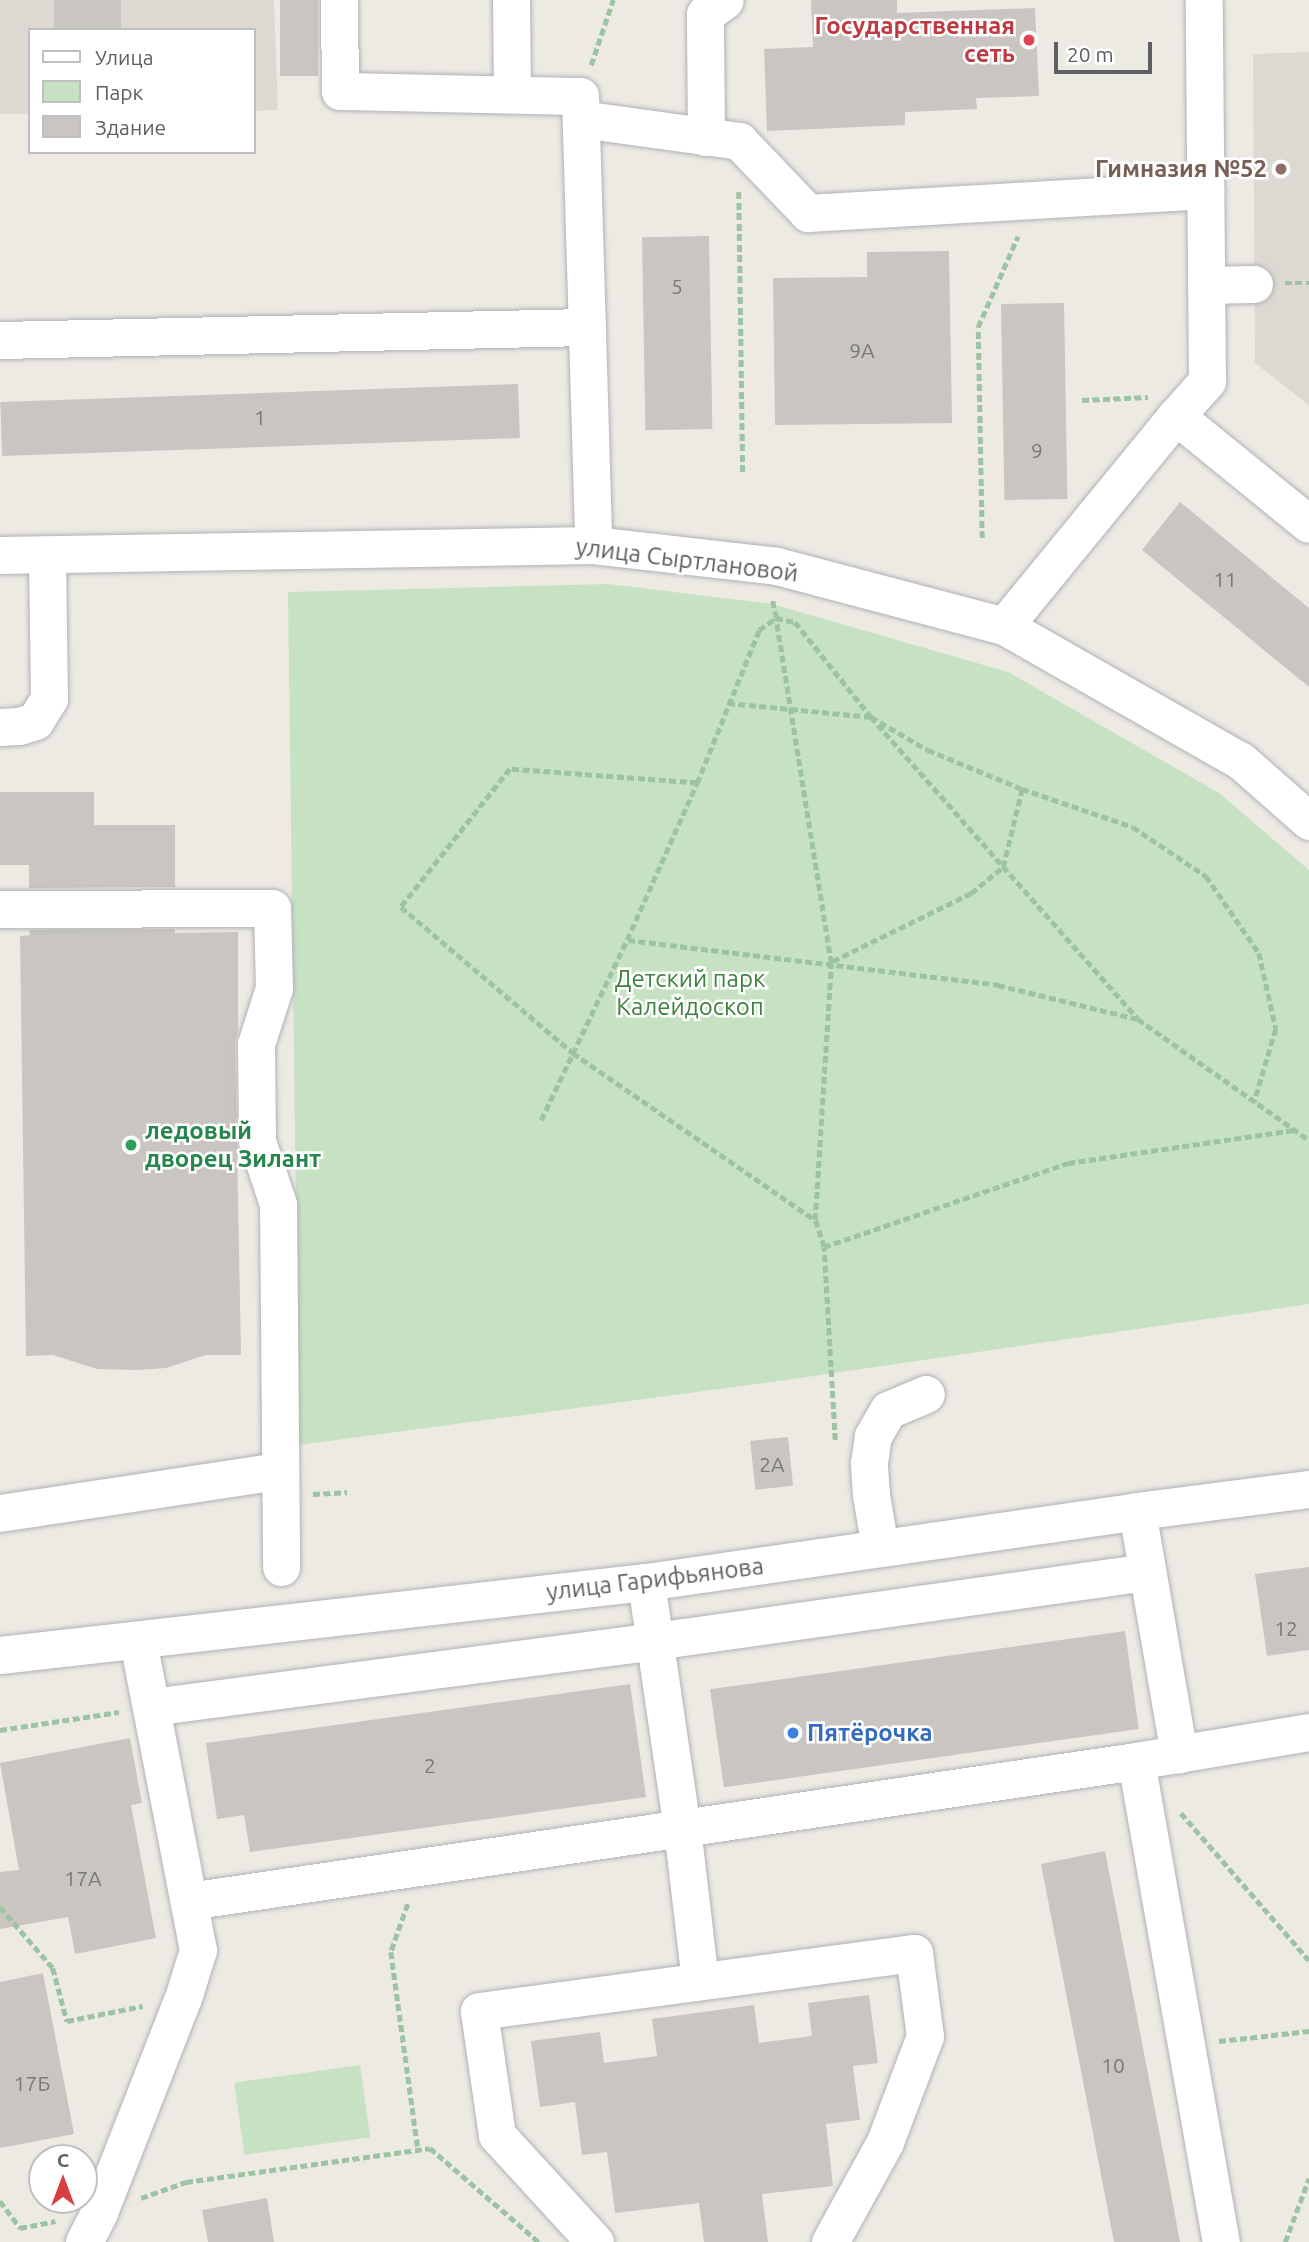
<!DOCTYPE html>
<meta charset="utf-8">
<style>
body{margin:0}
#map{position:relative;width:1309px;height:2242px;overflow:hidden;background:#edeae4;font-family:Ubuntu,sans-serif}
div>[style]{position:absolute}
.education>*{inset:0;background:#ddd9d2}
.green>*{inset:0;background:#c6e2c3;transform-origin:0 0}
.building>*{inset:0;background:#c9c5c1;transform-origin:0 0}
.path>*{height:4.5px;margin-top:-2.25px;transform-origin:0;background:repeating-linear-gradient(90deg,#9cc3a4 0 7px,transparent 0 10.5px)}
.roads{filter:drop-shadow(0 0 2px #afb2b5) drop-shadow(0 0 2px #afb2b5)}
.minor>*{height:37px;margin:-18.5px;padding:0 18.5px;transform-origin:18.5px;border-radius:18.5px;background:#fff}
.dots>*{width:19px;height:19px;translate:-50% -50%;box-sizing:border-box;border:4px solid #fff;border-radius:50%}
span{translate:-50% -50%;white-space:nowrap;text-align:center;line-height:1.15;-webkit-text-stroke:5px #fff;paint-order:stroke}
.number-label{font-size:21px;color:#77797a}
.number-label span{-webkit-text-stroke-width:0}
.health-label{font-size:24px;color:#be3a42;font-weight:700}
.right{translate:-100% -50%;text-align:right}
.education-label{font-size:24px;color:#785e54;font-weight:700}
.street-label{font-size:24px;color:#5c6063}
.park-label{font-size:24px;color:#40813d}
.leisure-label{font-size:24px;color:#27864d;font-weight:700}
.left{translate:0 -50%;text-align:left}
.shop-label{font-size:24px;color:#366cbe;font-weight:700}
.legend{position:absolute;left:28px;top:28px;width:228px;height:126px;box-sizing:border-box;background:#fff;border:2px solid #bebfc1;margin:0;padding:9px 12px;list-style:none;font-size:21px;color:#5c6063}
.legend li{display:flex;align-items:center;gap:14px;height:35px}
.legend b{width:35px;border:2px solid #bebfc1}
.north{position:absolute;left:28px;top:2144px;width:70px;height:70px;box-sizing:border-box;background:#fff;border:2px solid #bebfc1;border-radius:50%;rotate:0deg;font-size:19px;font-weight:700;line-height:28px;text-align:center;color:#5c6063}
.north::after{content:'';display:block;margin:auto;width:24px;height:32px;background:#d83f41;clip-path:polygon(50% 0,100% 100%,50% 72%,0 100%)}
.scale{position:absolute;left:1054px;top:42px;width:98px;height:32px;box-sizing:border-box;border:4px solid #5c6063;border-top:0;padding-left:9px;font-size:21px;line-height:24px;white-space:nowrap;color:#5c6063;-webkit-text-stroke:5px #fff;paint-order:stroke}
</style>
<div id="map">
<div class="education">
<i style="clip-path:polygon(0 0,274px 0,278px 110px,254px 111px,254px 30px,30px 30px,30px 114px,0 114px)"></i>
<i style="clip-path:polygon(1309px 52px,1309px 405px,1255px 363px,1253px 54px)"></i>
</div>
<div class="green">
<i style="clip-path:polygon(609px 584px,772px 604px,1008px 672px,1219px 793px,1309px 870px,1309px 1304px,779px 1381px,299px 1445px,288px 592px)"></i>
<i style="left:360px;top:2065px;width:73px;height:127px;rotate:82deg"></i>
</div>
<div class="building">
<i style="left:54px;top:0;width:67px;height:30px"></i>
<i style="left:280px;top:0;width:38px;height:76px"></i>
<i style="clip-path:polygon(811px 0,897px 0,897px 13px,1035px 8px,1039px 96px,976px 98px,977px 109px,905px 112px,905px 125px,767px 131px,764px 49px,813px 47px)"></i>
<i style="left:709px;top:236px;width:193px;height:67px;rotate:89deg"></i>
<i style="clip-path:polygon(949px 251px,952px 423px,775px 425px,773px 278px,867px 277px,867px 252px)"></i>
<i style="left:1064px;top:303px;width:196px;height:63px;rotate:89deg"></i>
<i style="left:518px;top:384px;width:54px;height:518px;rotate:88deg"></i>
<i style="clip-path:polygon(1180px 502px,1309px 608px,1309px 687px,1142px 550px)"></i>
<i style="clip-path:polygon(0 792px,94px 792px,94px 825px,175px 825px,175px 887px,29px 888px,29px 865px,0 865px)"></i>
<i style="clip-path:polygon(175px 929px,175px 933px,238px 932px,238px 1030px,235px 1044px,241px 1355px,206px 1355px,166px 1368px,137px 1370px,97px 1369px,53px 1355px,26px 1356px,20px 936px,30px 935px,29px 930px)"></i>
<i style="left:788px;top:1437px;width:49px;height:38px;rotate:84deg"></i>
<i style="clip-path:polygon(1309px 1567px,1309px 1650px,1267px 1656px,1255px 1574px)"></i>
<i style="left:1125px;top:1631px;width:99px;height:419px;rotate:82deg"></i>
<i style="clip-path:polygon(630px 1684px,646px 1797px,250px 1852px,244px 1815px,217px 1819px,206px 1743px)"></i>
<i style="clip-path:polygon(130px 1738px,142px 1803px,131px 1805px,156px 1938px,75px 1954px,68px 1917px,0 1929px,0 1872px,19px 1870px,0 1763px)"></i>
<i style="clip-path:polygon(1105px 1851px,1167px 2172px,1180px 2242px,1114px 2242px,1041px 1864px)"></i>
<i style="clip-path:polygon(43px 1973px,74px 2134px,0 2148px,0 1982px)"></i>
<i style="clip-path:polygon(869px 1995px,878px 2063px,853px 2066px,860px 2120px,826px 2124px,833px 2186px,762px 2194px,768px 2242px,704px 2242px,699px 2203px,615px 2213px,607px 2152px,582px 2155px,575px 2102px,540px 2107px,531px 2041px,600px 2032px,604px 2063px,657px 2056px,652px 2019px,754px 2005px,759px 2043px,812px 2036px,808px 2003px)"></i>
<i style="clip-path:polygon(267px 2198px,274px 2242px,208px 2242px,202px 2210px)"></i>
</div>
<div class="path">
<i style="left:591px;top:65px;width:69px;rotate:-71.3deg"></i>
<i style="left:739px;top:192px;width:283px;rotate:89.2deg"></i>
<i style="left:1285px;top:283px;width:24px"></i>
<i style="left:1082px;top:400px;width:66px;rotate:-2.6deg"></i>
<i style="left:982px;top:538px;width:211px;rotate:-91.1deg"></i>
<i style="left:978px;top:327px;width:99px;rotate:-66.3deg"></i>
<i style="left:728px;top:703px;width:144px;rotate:5.6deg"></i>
<i style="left:871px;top:717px;width:66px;rotate:30.1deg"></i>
<i style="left:928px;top:750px;width:102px;rotate:22.5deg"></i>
<i style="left:1022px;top:789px;width:117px;rotate:18.9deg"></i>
<i style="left:1133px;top:827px;width:88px;rotate:33.9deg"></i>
<i style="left:1206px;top:876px;width:93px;rotate:55.5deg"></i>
<i style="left:1259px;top:953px;width:78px;rotate:77.4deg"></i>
<i style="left:1276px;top:1029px;width:77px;rotate:106.6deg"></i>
<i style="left:697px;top:783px;width:188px;rotate:-175.7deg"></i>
<i style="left:510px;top:769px;width:176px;rotate:128.3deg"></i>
<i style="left:401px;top:907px;width:226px;rotate:40.3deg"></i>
<i style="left:573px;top:1053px;width:294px;rotate:34.6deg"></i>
<i style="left:628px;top:940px;width:373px;rotate:6.9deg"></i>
<i style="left:998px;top:985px;width:143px;rotate:13.7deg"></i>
<i style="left:833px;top:961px;width:154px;rotate:-26.2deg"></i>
<i style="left:971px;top:893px;width:41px;rotate:-39.1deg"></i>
<i style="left:1003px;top:867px;width:80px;rotate:-76.3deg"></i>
<i style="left:541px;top:1120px;width:199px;rotate:-64.5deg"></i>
<i style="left:627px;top:940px;width:172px;rotate:-66deg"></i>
<i style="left:697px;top:783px;width:165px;rotate:-67.9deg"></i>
<i style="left:759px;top:630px;width:21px;rotate:-35deg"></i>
<i style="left:776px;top:618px;width:19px;rotate:-102deg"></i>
<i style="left:824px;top:1247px;width:258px;rotate:-19deg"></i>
<i style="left:1068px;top:1163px;width:229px;rotate:-8.3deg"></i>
<i style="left:835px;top:1440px;width:193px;rotate:-93.3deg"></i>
<i style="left:824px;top:1247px;width:28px;rotate:-108deg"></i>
<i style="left:815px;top:1220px;width:257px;rotate:-86.4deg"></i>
<i style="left:831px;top:963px;width:349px;rotate:-99.1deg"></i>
<i style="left:776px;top:618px;width:19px;rotate:12deg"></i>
<i style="left:795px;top:622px;width:122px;rotate:51.3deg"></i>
<i style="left:871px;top:717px;width:403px;rotate:48.5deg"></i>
<i style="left:1138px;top:1019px;width:209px;rotate:35.3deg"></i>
<i style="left:313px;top:1494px;width:34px;rotate:-3deg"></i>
<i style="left:0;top:1730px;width:120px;rotate:-8.6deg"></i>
<i style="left:1181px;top:1813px;width:195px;rotate:49deg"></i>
<i style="left:408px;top:1904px;width:51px;rotate:109.5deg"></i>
<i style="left:391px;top:1952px;width:200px;rotate:82.2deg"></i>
<i style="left:0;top:1907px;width:81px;rotate:49deg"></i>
<i style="left:53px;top:1968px;width:55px;rotate:75.2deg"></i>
<i style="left:67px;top:2021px;width:77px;rotate:-11.2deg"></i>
<i style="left:1219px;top:2041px;width:91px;rotate:-6.3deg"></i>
<i style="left:141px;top:2198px;width:48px;rotate:-19.6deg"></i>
<i style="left:186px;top:2182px;width:246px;rotate:-7.9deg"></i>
<i style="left:430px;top:2148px;width:144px;rotate:40.8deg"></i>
<i style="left:0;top:2201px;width:34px;rotate:53deg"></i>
<i style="left:20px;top:2228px;width:36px;rotate:-11deg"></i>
<i style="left:1285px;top:2242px;width:68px;rotate:-69.4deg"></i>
</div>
<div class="roads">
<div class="minor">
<i style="left:339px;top:0;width:91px;rotate:89.4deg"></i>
<i style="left:340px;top:91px;width:240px;rotate:1.2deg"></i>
<i style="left:580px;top:96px;width:449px;rotate:88.3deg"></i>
<i style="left:511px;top:0;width:93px;rotate:89.4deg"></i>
<i style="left:581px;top:119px;width:160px;rotate:7.9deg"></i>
<i style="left:739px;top:141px;width:100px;rotate:46.2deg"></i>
<i style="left:808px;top:213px;width:398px;rotate:-3.3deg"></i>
<i style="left:706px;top:137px;width:123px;rotate:-90.5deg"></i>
<i style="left:705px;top:14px;width:24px;rotate:-35deg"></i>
<i style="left:1206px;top:285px;width:48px;rotate:-1.2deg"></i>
<i style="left:0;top:340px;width:587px;rotate:-1.27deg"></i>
<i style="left:1176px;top:416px;width:47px;rotate:-48.5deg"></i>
<i style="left:1207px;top:381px;width:381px;rotate:-90.5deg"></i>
<i style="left:0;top:555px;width:593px;rotate:-0.97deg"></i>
<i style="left:593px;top:545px;width:185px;rotate:6.5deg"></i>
<i style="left:777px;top:566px;width:235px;rotate:14.8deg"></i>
<i style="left:1004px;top:626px;width:273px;rotate:29.7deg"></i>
<i style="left:1241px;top:761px;width:91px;rotate:41.4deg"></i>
<i style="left:1004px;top:626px;width:271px;rotate:-50.7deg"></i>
<i style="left:1176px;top:416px;width:171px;rotate:39.1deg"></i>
<i style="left:0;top:727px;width:19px;rotate:-3deg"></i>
<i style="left:19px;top:726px;width:17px;rotate:-17deg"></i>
<i style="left:35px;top:721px;width:26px;rotate:-58deg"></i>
<i style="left:49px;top:699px;width:144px;rotate:-90.8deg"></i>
<i style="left:0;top:909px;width:272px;rotate:-0.2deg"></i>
<i style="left:272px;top:908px;width:80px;rotate:88.6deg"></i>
<i style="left:274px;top:988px;width:59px;rotate:107.8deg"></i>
<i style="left:256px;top:1044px;width:97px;rotate:89.4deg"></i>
<i style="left:257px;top:1141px;width:66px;rotate:71.6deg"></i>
<i style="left:278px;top:1204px;width:363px;rotate:89.5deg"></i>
<i style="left:1137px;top:1511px;width:247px;rotate:80.2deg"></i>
<i style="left:0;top:1513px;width:281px;rotate:-8.6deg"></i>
<i style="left:880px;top:1548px;width:54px;rotate:-99.6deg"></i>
<i style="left:871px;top:1495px;width:32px;rotate:-94deg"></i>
<i style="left:869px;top:1463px;width:27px;rotate:-82deg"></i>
<i style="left:873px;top:1436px;width:30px;rotate:-60deg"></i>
<i style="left:888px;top:1410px;width:41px;rotate:-22.8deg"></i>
<i style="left:646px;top:1582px;width:249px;rotate:81.7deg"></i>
<i style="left:682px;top:1828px;width:154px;rotate:83.3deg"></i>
<i style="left:0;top:1655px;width:650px;rotate:-6.45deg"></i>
<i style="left:646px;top:1582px;width:496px;rotate:-8.2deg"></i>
<i style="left:1137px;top:1511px;width:173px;rotate:-7.3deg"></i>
<i style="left:151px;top:1707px;width:508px;rotate:-7.46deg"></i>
<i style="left:655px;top:1641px;width:497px;rotate:-8deg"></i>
<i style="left:1136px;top:1761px;width:488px;rotate:80deg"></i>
<i style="left:189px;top:1901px;width:957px;rotate:-8.41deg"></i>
<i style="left:1136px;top:1761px;width:175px;rotate:-9.5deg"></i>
<i style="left:84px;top:2242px;width:34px;rotate:-63deg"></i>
<i style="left:99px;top:2212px;width:230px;rotate:-68.6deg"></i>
<i style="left:183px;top:1998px;width:50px;rotate:-72.6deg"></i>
<i style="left:198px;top:1950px;width:316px;rotate:-101deg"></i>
<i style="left:595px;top:2242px;width:145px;rotate:-132.5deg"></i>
<i style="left:497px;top:2135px;width:125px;rotate:-98.3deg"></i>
<i style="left:479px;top:2011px;width:439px;rotate:-7.6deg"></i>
<i style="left:914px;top:1953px;width:84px;rotate:82.5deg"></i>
<i style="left:925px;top:2036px;width:113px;rotate:110.7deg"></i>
<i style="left:885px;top:2142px;width:114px;rotate:118.8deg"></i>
</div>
</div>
<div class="dots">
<i style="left:1029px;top:40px;background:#e0444e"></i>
<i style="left:1281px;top:169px;background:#8d6e63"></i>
<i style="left:131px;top:1145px;background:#2e9e5b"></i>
<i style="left:793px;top:1733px;background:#3f7fe0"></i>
</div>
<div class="number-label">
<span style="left:677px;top:286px">5</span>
<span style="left:862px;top:350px">9А</span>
<span style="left:260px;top:417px">1</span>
<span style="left:1037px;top:450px">9</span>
<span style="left:1225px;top:579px">11</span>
<span style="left:772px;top:1464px">2А</span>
<span style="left:1286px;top:1628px">12</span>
<span style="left:430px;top:1765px">2</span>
<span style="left:83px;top:1878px">17А</span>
<span style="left:1113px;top:2065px">10</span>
<span style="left:32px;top:2083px">17Б</span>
</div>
<div class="health-label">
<span class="right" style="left:1015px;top:40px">Государственная<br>сеть</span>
</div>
<div class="education-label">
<span class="right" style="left:1267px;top:169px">Гимназия №52</span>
</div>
<div class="street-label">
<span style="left:687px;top:560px;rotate:7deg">улица Сыртлановой</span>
<span style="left:655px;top:1579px;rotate:-7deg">улица Гарифьянова</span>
</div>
<div class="park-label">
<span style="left:690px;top:993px">Детский парк<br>Калейдоскоп</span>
</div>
<div class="leisure-label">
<span class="left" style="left:145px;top:1145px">ледовый<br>дворец Зилант</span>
</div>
<div class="shop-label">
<span class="left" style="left:807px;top:1733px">Пятёрочка</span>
</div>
<ul class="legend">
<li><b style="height:9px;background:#fff"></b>Улица</li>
<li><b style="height:19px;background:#c6e2c3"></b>Парк</li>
<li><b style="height:19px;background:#c9c5c1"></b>Здание</li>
</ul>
<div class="north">С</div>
<div class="scale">20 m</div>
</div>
